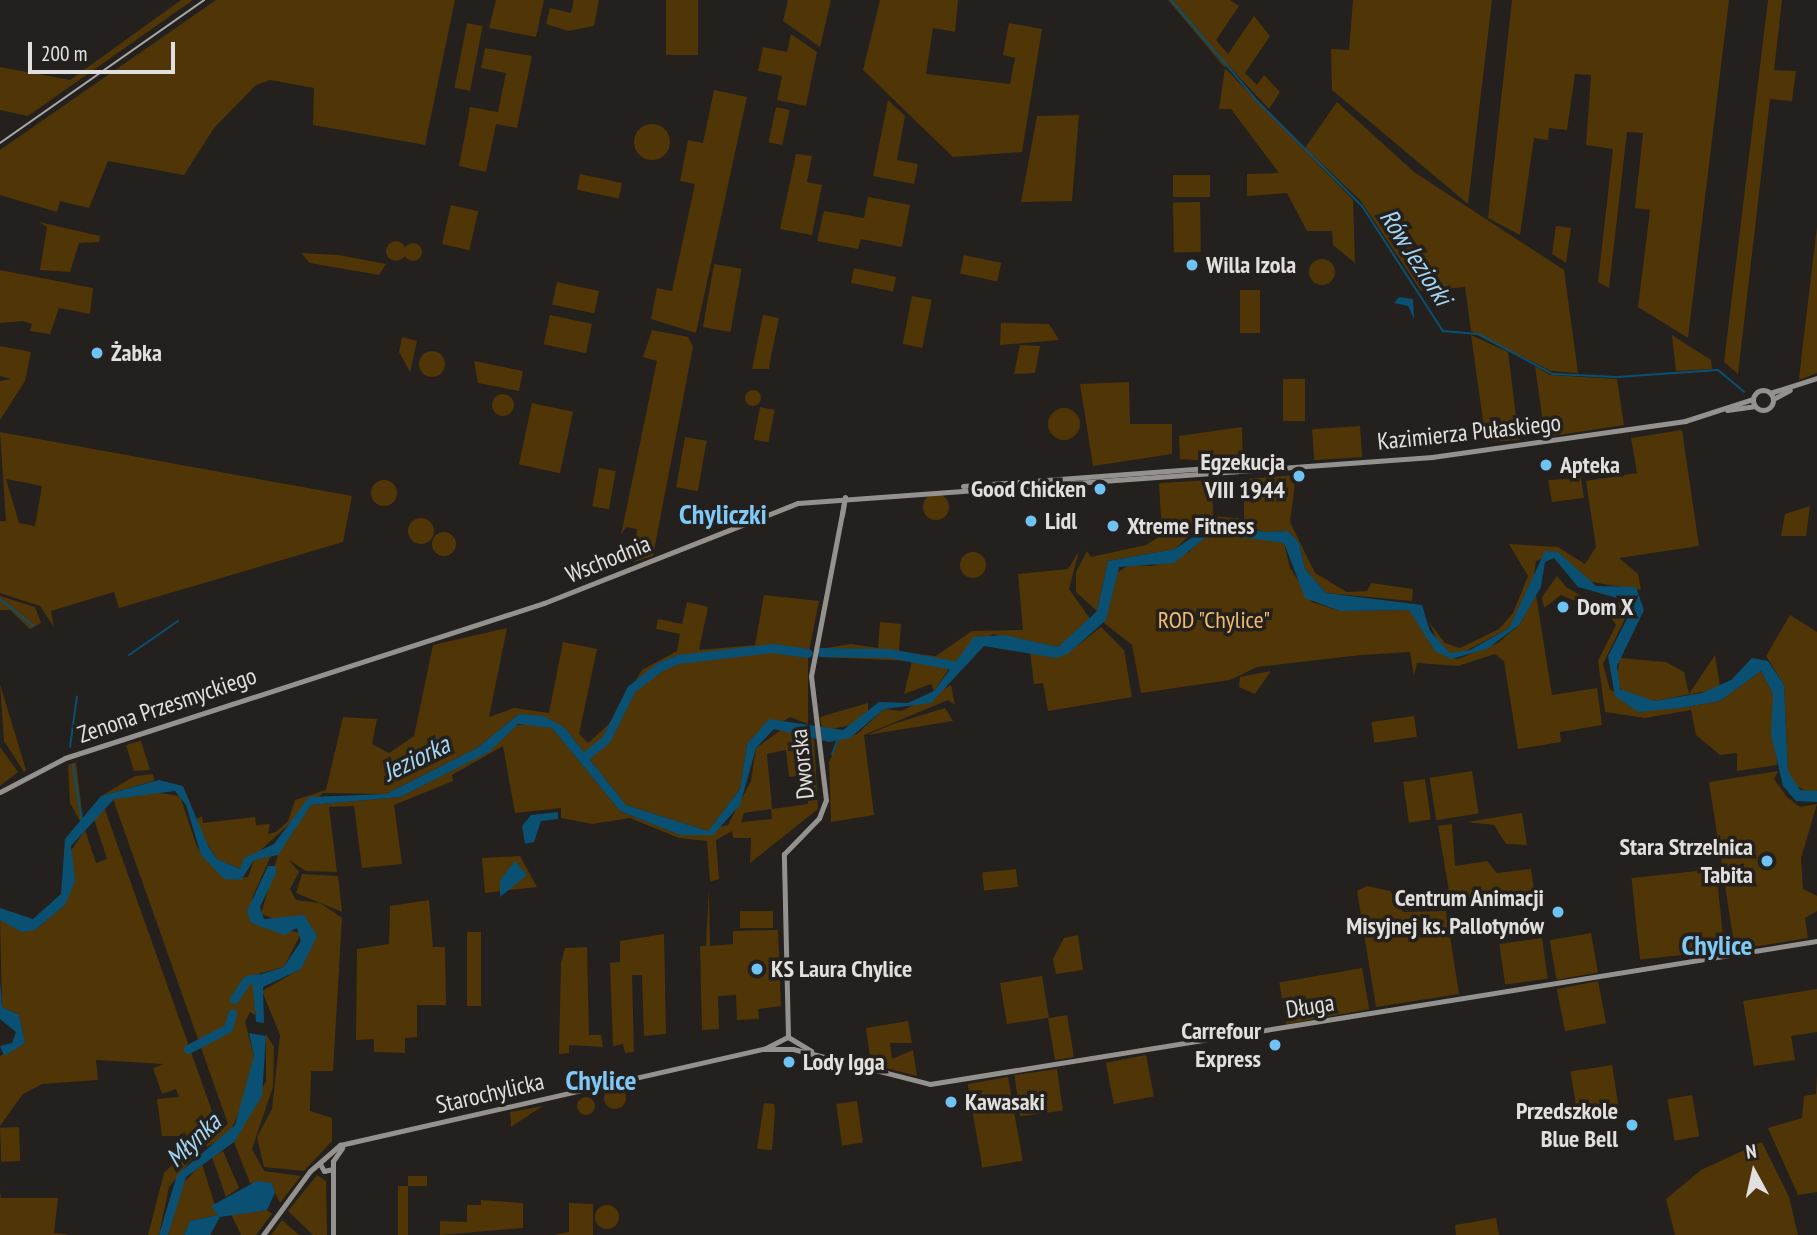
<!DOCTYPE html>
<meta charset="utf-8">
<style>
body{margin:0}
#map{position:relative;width:1817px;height:1235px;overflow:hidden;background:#23201d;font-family:"PT Sans Narrow",sans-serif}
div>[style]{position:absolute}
.green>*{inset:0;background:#503507;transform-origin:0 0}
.round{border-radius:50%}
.water>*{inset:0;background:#095073}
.stream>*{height:2px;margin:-1px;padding:0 1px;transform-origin:1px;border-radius:1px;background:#095073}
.river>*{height:9px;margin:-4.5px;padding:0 4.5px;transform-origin:4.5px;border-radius:4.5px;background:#095073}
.secondary>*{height:5px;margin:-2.5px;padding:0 2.5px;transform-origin:2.5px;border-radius:2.5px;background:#94928f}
.secondary>.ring{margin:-2.5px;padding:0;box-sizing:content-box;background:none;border:5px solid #94928f;border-radius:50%}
.rail>*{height:2px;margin:-1px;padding:0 1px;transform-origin:1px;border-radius:1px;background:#aaa8a6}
.dots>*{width:19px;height:19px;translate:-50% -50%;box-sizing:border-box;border:4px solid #23201d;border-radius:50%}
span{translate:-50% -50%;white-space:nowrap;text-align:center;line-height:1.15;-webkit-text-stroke:7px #23201d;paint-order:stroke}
.poi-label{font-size:24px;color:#e2e0de;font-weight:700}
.left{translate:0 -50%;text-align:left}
.right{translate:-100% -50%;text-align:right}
.street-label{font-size:24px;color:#e2e0de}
.park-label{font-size:24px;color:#f2bc6c}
.water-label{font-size:26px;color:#a4d7f7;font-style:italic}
.quarter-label{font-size:28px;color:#7ec9f7;font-weight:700}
.north{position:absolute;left:1719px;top:1137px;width:70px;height:70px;-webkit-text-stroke:5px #23201d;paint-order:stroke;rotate:352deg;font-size:19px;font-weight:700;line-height:28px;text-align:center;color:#e2e0de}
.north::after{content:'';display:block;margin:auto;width:24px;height:32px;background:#e2e0de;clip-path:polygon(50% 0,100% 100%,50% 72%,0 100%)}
.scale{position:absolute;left:28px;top:42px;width:147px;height:32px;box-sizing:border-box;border:4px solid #e2e0de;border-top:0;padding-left:9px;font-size:21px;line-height:24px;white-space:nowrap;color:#e2e0de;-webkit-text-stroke:5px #23201d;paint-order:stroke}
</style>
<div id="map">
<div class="green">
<i style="clip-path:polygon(181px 0,193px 0,28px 116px,0 110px,0 67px,70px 80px)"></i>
<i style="clip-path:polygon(216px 0,455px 0,425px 145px,313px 125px,314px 88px,270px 80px,256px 85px,214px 128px,184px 175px,108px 161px,89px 208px,60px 201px,57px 212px,0 195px,0 150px)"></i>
<i style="clip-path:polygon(496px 0,544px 0,536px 37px,489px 28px)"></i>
<i style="clip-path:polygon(574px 0,599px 0,594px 26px,568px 31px,546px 24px,550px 8px,571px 13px)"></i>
<i style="left:666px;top:0;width:32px;height:55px"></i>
<i style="clip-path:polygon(788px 0,831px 0,820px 47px,783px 21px)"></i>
<i style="clip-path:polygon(880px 0,958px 0,955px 32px,933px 28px,926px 74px,1010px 84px,1015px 58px,1003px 55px,1009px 23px,1042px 29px,1022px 152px,953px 157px,863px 70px)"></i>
<i style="clip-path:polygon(1168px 0,1230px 0,1239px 6px,1216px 40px,1228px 54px,1254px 16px,1270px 36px,1245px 73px,1257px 85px,1264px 75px,1280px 92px,1269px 109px,1225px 62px,1225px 68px,1353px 200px,1355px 263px,1333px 245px,1332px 231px,1307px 231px,1287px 193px,1247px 196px,1247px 174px,1279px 173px,1231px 109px,1219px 109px,1225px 68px)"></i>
<i style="clip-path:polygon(1353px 0,1492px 0,1468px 204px,1332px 90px,1331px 49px,1349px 50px)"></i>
<i style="clip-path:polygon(1512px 0,1729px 0,1688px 338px,1638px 307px,1650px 210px,1635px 208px,1643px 133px,1627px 132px,1609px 288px,1598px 282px,1613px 149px,1586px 145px,1591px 75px,1575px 74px,1567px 130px,1549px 128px,1548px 140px,1534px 138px,1520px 235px,1488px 218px)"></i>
<i style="clip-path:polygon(1768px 0,1782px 0,1774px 70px,1796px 71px,1792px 101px,1770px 99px,1738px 374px,1724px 362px)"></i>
<i style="left:467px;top:23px;width:16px;height:66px;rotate:11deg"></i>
<i style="clip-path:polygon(791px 34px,817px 52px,806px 106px,777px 100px,782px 76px,758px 71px,763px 47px,787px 52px)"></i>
<i style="clip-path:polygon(485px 48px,532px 56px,517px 128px,496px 124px,486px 172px,459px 166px,470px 107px,498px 112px,506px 73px,481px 68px)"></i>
<i style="clip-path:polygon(714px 90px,747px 97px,696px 333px,651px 319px,657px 288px,672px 291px,695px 184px,680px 181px,688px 140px,703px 143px)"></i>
<i style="clip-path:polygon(888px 100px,905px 116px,897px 160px,918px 164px,914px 184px,873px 176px)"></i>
<i style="clip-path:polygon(1337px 102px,1414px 172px,1564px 270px,1578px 373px,1551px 371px,1471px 331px,1465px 287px,1421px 291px,1360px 200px,1305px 148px)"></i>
<i style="left:776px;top:107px;width:14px;height:36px;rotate:12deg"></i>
<i style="clip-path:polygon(1079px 115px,1072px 201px,1021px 202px,1037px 116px)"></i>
<i class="round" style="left:634px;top:124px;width:36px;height:36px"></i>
<i style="clip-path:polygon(796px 154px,812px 156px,807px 182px,822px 185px,812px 235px,780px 229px)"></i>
<i style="left:580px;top:174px;width:43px;height:16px;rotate:12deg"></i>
<i style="left:1210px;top:175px;width:22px;height:37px;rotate:90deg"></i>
<i style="clip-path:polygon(868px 197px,910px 205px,902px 247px,861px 239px,858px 249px,817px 241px,824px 211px,864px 218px)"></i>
<i style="left:1200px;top:202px;width:50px;height:27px;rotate:89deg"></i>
<i style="left:451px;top:205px;width:28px;height:40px;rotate:13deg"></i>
<i style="clip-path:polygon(39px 222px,100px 236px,99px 242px,79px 243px,70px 272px,40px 270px,47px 227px)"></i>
<i style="clip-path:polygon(1556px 226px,1571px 228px,1566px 263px,1552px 254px)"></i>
<i style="clip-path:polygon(1817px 227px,1817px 373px,1799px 380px,1802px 352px)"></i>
<i class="round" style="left:386px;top:241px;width:20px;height:20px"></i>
<i class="round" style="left:404px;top:243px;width:18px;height:18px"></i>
<i style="clip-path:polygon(301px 253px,339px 255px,386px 264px,379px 275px,310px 263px)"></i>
<i style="left:964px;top:255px;width:38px;height:19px;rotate:12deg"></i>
<i class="round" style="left:1309px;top:259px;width:26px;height:26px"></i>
<i style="left:714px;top:264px;width:28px;height:64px;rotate:10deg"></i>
<i style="left:854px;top:268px;width:43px;height:15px;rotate:12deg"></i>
<i style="clip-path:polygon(0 270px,93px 288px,90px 314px,59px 308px,50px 334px,30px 331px,32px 324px,23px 321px,0 323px)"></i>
<i style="left:557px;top:282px;width:43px;height:23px;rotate:12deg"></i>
<i style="left:1240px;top:290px;width:20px;height:43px"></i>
<i style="left:912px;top:296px;width:20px;height:49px;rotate:11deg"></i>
<i style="left:550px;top:315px;width:43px;height:30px;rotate:12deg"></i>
<i style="clip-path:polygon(763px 315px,779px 318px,771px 356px,769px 369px,752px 369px)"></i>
<i style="clip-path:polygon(1001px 323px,1049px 324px,1059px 340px,1000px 345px)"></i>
<i style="clip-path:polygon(652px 330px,688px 337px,693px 347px,653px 556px,634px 562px,637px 529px,626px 527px,621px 535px,657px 361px,643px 357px)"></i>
<i style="clip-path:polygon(1471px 335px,1508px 352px,1519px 440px,1486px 442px)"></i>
<i style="clip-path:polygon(1672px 335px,1711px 360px,1712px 369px,1676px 371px)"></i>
<i style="clip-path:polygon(402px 337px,417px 341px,410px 372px,399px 352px)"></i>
<i style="clip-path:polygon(1020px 345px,1040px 346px,1035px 373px,1014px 374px)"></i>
<i style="clip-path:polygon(0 346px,31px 352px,25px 381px,0 420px,0 381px,11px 379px,0 376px)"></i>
<i class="round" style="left:419px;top:351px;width:26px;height:26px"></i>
<i style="clip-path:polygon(474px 361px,523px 371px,519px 391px,478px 383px)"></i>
<i style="clip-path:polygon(1535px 366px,1550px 375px,1617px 379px,1624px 425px,1545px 437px)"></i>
<i style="left:1283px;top:379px;width:22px;height:42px"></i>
<i style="clip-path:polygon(1129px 382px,1130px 424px,1172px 424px,1172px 454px,1093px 466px,1080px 384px)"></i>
<i class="round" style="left:745px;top:390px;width:16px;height:16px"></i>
<i class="round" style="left:492px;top:394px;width:22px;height:22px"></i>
<i style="left:532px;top:403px;width:42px;height:63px;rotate:12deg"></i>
<i style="left:760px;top:407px;width:15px;height:33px;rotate:11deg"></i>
<i class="round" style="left:1048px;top:408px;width:32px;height:32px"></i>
<i style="left:1360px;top:426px;width:31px;height:48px;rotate:86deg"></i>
<i style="clip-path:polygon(1242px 427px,1243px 463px,1180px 459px,1179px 436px)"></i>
<i style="clip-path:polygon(1682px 430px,1699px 546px,1619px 558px,1638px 574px,1641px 590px,1585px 581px,1558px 552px,1536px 561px,1532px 588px,1509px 628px,1464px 652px,1450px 653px,1439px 644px,1429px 622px,1445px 643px,1460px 648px,1499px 629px,1513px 613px,1528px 576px,1509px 544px,1558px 547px,1585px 564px,1596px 547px,1586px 481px,1637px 473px,1631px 438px)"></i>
<i style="clip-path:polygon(evenodd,0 432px,352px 496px,343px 542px,119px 608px,114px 592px,51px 611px,54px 627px,40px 606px,0 593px,0 521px,6px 521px,0 432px,6px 479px,42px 486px,35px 526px,19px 523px,6px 479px)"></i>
<i style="left:685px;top:437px;width:22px;height:51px;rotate:10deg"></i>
<i style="left:599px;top:468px;width:17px;height:39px;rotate:10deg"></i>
<i style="clip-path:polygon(1296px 475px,1290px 522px,1315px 573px,1347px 592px,1367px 591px,1371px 583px,1413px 589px,1412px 601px,1326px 593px,1305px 569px,1299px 543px,1288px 531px,1264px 532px,1243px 524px,1198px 528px,1175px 549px,1108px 561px,1097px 611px,1076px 592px,1076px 572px,1087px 551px,1091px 557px,1146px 545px,1162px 535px,1159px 483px,1212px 480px,1213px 516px,1244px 519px,1244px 479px)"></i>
<i style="clip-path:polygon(1581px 478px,1584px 498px,1552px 502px,1548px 480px)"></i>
<i class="round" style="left:371px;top:480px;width:26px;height:26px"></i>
<i class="round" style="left:923px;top:494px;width:26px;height:26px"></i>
<i style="clip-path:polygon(1810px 506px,1806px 536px,1781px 536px,1785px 514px)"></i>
<i class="round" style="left:408px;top:518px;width:26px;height:26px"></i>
<i class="round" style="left:432px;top:532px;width:24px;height:24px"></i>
<i style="clip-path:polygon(1227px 532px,1284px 543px,1290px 568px,1312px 602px,1340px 611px,1409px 610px,1446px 657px,1458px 659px,1498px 643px,1519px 625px,1536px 595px,1552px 695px,1597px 688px,1602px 725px,1560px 732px,1561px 742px,1518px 749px,1504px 661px,1495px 654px,1458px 666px,1417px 663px,1414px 676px,1410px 652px,1361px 655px,1257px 667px,1230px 680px,1141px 693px,1132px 645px,1104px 623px,1113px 575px,1129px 565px,1153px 566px,1189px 552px,1203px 535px)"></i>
<i style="clip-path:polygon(1079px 551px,1069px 589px,1091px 620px,1058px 647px,993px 634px,953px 663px,934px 691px,931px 684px,904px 694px,912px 661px,819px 657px,819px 649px,851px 644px,878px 648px,880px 622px,901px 624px,899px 652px,936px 656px,972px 631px,1023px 630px,1018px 574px,1068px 569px)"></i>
<i class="round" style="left:960px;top:552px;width:26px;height:26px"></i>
<i style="clip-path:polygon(1557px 576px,1566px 587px,1590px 601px,1579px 611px,1575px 601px,1561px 595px,1544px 608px,1542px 597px)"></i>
<i style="clip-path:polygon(764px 595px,819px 601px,808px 656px,808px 724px,790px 717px,747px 744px,740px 789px,708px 831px,626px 805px,564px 727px,519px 714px,477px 748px,386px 794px,323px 793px,240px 869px,217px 859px,200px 833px,196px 820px,202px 816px,203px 823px,255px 817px,256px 825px,270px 824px,268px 834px,276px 832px,288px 821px,295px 800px,326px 790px,343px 717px,377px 719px,372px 744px,389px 753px,414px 736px,433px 645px,507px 628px,489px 717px,514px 708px,549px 713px,563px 642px,597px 649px,579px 734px,588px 743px,609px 724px,642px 670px,677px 651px,680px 634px,656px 629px,658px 619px,682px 624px,687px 602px,708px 607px,699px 650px,755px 645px)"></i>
<i style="clip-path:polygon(0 596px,35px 607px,41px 623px,30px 629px,10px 610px,0 610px)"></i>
<i style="clip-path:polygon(1600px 600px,1632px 604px,1603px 664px,1610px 690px,1680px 708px,1720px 701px,1761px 671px,1773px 694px,1777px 765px,1737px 771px,1737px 753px,1720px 755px,1696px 735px,1691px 710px,1645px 718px,1605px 712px,1598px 661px,1616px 625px)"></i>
<i style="clip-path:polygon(1790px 615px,1817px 632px,1817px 791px,1809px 792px,1793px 785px,1788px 771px,1784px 685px,1766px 656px)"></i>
<i style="clip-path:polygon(1101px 627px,1124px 650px,1132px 697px,1048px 711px,1043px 683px,1034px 684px,1030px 652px,1068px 653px)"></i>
<i style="clip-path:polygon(1715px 655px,1720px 686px,1713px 690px,1654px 701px,1624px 693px,1616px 682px,1620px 658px,1666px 662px,1684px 672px,1689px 694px)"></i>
<i style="clip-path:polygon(1271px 671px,1255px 694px,1239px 687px,1240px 677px)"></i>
<i style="clip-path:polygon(0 684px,26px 770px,24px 772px,4px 741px)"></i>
<i style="clip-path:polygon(951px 685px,955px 705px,948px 700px,864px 735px,874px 815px,831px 822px,829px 762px,839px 740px,857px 734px,884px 709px,902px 711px)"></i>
<i style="clip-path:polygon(868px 703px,868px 715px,856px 724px,822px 731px,820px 717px)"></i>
<i style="clip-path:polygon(945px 708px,953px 721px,867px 735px,893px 724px)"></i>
<i style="left:1414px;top:716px;width:21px;height:43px;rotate:82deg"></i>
<i style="clip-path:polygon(evenodd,531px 723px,552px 728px,620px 811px,680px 835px,728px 825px,751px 781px,756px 748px,785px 727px,814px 739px,818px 809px,750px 863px,751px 838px,733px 838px,732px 831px,716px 840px,719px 879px,710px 882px,707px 841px,679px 838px,630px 818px,592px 824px,561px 818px,561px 808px,515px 813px,503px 746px,452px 775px,453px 781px,394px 805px,402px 864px,362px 868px,354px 806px,329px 807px,337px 872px,306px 871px,289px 860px,299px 872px,290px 889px,296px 900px,320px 903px,342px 918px,333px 1071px,311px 1071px,310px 1111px,332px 1118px,332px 1141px,304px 1171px,264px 1167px,257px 1137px,272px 1109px,280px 1035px,262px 991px,300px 969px,317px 935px,261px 914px,279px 851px,311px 805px,400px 797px,488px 752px,508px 727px,531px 723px,786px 750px,789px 777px,807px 775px,808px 804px,772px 809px,767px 754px,786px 750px,531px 723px,771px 809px,772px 819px,741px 822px,744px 813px,771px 809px)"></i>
<i style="clip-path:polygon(140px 741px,141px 741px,150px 770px,134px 771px,126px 745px)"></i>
<i style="clip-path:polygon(0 747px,18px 772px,0 786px)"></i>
<i style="clip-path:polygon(76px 762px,83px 819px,80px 821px,70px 803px,68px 765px)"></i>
<i style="left:1472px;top:771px;width:43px;height:43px;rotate:81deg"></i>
<i style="clip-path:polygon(1778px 771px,1774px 779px,1787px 797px,1800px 807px,1817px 804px,1801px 858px,1803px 889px,1817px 896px,1817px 911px,1805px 918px,1808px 938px,1735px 950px,1709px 782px)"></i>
<i style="clip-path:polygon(153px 774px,154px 781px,101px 796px,135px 776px)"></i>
<i style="left:1425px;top:779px;width:41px;height:22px;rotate:82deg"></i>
<i style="clip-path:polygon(147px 791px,180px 796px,197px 847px,224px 879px,248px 877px,254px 860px,271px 856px,252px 898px,251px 923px,301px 933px,284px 967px,254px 975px,255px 1015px,250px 1012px,245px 1022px,254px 1056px,247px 1095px,229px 1134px,207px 1147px,203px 1137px,193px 1141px,197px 1153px,169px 1187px,159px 1235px,148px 1235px,164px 1173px,182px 1155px,183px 1136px,162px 1136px,157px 1099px,179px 1097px,176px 1089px,162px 1094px,153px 1068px,164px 1064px,96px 1060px,98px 1080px,42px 1084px,23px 1094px,0 1126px,0 1056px,25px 1043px,19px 1015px,2px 1007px,0 920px,35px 930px,65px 905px,74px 873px,68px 855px,85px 830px,96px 863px,107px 859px,94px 819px,104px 807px,218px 1128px,228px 1124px,113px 799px)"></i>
<i style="clip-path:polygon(1522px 813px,1527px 845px,1506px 844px,1494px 825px,1466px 822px)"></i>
<i style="clip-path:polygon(1452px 824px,1455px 866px,1487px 861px,1497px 873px,1531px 869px,1535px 896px,1452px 909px,1438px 826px)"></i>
<i style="clip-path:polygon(520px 856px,537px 887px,485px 893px,482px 858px)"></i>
<i style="left:1016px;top:869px;width:18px;height:34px;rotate:84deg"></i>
<i style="left:1716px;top:869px;width:82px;height:85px;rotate:84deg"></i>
<i style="clip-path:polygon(302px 874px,338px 876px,342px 912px,296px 893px)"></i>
<i style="clip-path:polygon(1367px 886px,1390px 891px,1403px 912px,1446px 911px,1459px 994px,1376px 1007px,1357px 891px)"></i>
<i style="clip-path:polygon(709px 888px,710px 946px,733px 944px,733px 931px,778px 930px,781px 1006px,758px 1009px,759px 1019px,737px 1020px,736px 995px,718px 996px,719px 1029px,702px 1030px,700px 946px,706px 946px)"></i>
<i style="clip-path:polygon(429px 900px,433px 947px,445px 947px,446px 1005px,417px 1005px,417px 1037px,405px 1038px,405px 1053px,374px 1052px,374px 1039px,356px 1040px,357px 949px,389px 944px,390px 906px)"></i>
<i style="left:773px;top:911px;width:17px;height:33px;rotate:90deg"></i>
<i style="left:467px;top:932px;width:14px;height:74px"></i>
<i style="left:1591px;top:933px;width:40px;height:42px;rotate:80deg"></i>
<i style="clip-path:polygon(664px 934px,666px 1034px,644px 1036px,642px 975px,632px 975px,634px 1052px,625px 1053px,623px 1044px,613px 1046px,610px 963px,620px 962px,620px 941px)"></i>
<i style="clip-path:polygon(1078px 935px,1083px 970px,1056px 974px,1053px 959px,1064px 938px)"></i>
<i style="left:1542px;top:938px;width:41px;height:43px;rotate:82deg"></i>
<i style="clip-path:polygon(587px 947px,589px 1035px,601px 1035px,603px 1047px,569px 1045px,569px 1053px,559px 1054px,561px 963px,565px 948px)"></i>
<i style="left:1362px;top:968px;width:42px;height:84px;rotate:80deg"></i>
<i style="clip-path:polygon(1042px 976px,1049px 1018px,1067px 1015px,1074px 1057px,1055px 1060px,1048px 1018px,1007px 1024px,1000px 983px)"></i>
<i style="left:1598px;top:981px;width:43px;height:42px;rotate:79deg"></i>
<i style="clip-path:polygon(1817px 989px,1817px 1032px,1791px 1036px,1795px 1060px,1754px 1066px,1743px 1001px)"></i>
<i style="clip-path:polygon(908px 1021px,912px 1043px,890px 1043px,892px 1059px,913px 1050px,917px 1076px,871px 1064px,866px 1028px)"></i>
<i style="clip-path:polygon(266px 1034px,274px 1047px,273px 1087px,252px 1149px,264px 1171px,301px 1176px,280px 1203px,275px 1193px,250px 1183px,234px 1142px,266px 1081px)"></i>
<i style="left:1146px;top:1055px;width:42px;height:41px;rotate:79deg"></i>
<i style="left:1612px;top:1065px;width:43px;height:42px;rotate:81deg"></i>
<i style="left:1057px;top:1069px;width:42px;height:43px;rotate:82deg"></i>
<i style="clip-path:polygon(1817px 1074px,1817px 1192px,1798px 1195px,1768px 1128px,1802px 1118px,1804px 1096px,1816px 1094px)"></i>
<i style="left:1008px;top:1077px;width:85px;height:41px;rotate:80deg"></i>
<i class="round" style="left:604px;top:1087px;width:22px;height:22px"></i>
<i style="left:1692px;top:1095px;width:42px;height:25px;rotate:80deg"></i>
<i class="round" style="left:577px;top:1097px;width:18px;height:18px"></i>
<i style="left:857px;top:1101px;width:42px;height:21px;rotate:82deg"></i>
<i style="clip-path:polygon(764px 1103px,774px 1104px,775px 1111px,772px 1150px,757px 1149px)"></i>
<i style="clip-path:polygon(544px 1106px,538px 1109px,511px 1127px,510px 1112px)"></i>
<i style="left:19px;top:1127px;width:34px;height:19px;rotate:88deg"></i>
<i style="clip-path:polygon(1762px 1142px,1789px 1197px,1798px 1235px,1675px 1235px,1666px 1199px,1701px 1170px)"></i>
<i style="clip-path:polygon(223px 1151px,239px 1188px,226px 1197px,212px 1157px)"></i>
<i style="clip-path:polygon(202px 1164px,218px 1215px,190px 1221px,184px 1235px,168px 1235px,179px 1187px)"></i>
<i style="clip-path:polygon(317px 1175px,326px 1181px,327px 1235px,313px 1235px,288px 1211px)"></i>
<i style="clip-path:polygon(408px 1176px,427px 1176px,427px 1186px,408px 1186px,408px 1235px,398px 1235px,398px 1186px,408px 1186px)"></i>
<i style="clip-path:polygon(0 1190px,1px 1198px,58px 1198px,54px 1233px,70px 1235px,0 1235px)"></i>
<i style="clip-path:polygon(481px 1200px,523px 1203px,523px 1228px,440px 1235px,440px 1221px,467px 1222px,467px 1205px,481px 1205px)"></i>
<i style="clip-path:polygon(569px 1203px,593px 1204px,593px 1235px,554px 1235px,569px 1232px)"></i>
<i class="round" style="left:595px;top:1205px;width:24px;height:24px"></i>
<i style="clip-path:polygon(267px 1210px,272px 1214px,256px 1235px,241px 1235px,231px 1214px)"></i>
<i style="clip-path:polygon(1496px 1218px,1499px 1235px,1456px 1235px,1455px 1225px)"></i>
<i style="clip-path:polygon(282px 1220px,291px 1228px,299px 1235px,271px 1235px)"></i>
</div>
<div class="water">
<i style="clip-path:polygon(1399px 297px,1413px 299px,1414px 319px,1408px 306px,1394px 303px)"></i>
<i style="clip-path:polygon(1218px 520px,1264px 532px,1288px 531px,1299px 543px,1305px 569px,1326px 593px,1422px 605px,1430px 631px,1450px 653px,1470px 650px,1509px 628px,1545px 551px,1558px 552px,1596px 586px,1636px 587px,1644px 610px,1617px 666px,1620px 689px,1654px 701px,1702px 693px,1731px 680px,1752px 658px,1768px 661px,1784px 685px,1788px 771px,1800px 790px,1817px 791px,1817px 802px,1796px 801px,1783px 786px,1771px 735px,1773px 694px,1761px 671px,1720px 701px,1680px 708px,1638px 712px,1615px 696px,1608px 656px,1635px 603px,1578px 587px,1554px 558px,1545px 562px,1541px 587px,1519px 625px,1487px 649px,1451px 659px,1435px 651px,1409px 610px,1340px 611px,1305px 598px,1284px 543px,1211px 533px,1174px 563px,1119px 567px,1106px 620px,1069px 653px,1056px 658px,984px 646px,931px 703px,884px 709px,850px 738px,829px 742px,774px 729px,756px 748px,740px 805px,713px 835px,680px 835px,620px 811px,552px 728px,518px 724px,489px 752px,400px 797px,311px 805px,278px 855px,254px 860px,241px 880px,224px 879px,201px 855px,186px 805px,175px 791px,114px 799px,71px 846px,75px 881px,65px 905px,35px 930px,22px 932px,0 920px,0 908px,33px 919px,61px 894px,65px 839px,101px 796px,159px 780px,183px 786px,208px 846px,217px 859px,240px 869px,244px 858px,274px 844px,309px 797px,386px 794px,477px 748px,519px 714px,543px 716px,564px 727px,626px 805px,708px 831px,740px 789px,747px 744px,769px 719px,843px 730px,879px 702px,908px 703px,934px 691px,974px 637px,1004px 635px,1058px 647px,1097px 611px,1108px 561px,1175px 549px)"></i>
<i style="clip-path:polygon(435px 738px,444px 738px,443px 746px,416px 762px,414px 754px)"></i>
<i style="clip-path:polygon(558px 812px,558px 819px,541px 821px,534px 842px,525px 844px,522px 826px,531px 815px)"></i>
<i style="clip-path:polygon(515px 861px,527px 875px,500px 897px,500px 880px)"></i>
<i style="clip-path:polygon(268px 866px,276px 866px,276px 873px,260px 907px,264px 919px,304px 915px,317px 936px,301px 969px,263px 987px,264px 1023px,256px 1022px,252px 977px,284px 967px,301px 941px,297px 928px,284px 935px,251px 923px,247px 911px)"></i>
<i style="clip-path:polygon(0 980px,2px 1007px,19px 1015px,25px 1043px,4px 1056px,0 1046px,12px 1043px,16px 1032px,0 1019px)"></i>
<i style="clip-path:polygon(249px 1033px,266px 1036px,262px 1096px,234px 1142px,186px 1177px,168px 1235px,159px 1235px,177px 1175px,235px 1125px,254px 1056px)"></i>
<i style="clip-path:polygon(257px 1181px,272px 1183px,275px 1193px,267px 1210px,220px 1217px,210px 1235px,184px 1235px,190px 1221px,218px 1215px,211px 1206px)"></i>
</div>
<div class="stream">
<i style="left:1171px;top:0;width:134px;rotate:49.5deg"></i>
<i style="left:1258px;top:102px;width:147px;rotate:45deg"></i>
<i style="left:1362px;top:206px;width:149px;rotate:57.1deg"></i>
<i style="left:1443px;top:331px;width:35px;rotate:5deg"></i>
<i style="left:1478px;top:334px;width:85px;rotate:28.1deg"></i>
<i style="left:1553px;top:374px;width:64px;rotate:2.7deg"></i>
<i style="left:1617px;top:377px;width:101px;rotate:-4deg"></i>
<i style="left:1718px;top:370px;width:34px;rotate:40deg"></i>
<i style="left:0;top:599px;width:43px;rotate:39.3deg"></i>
<i style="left:129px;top:655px;width:60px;rotate:-34.8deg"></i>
<i style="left:70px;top:747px;width:51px;rotate:-82.2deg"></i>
<i style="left:832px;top:754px;width:16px;rotate:-68deg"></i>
<i style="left:73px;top:765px;width:58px;rotate:81deg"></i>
</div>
<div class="river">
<i style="left:821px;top:652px;width:68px;rotate:0.8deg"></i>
<i style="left:889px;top:653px;width:70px;rotate:10.7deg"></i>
<i style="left:584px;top:757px;width:28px;rotate:-39deg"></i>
<i style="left:606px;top:739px;width:56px;rotate:-63.4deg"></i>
<i style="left:631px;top:689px;width:36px;rotate:-38deg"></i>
<i style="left:659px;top:667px;width:21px;rotate:-23deg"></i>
<i style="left:678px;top:659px;width:95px;rotate:-6.7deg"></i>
<i style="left:772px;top:648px;width:36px;rotate:8deg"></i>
<i style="left:234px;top:999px;width:23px;rotate:-56deg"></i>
<i style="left:247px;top:980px;width:11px;rotate:-10deg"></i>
<i style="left:188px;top:1049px;width:45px;rotate:-27.7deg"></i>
<i style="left:228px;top:1028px;width:15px;rotate:-74deg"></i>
</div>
<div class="secondary">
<i class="ring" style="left:1753px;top:390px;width:15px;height:15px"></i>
<i style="left:1770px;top:393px;width:49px;rotate:-17.7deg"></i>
<i style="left:1773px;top:399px;width:19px;rotate:-28deg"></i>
<i style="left:1727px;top:410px;width:27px;rotate:-8deg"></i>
<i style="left:963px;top:486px;width:245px;rotate:-4.2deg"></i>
<i style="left:842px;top:515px;width:18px;rotate:-81deg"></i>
<i style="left:0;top:792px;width:73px;rotate:-27.6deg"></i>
<i style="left:65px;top:758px;width:503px;rotate:-17.93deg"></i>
<i style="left:544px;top:603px;width:273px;rotate:-21.5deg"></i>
<i style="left:798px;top:503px;width:636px;rotate:-4.15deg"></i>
<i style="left:1432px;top:457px;width:256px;rotate:-8.1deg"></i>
<i style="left:1685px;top:421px;width:71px;rotate:-17.9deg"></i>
<i style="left:788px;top:1037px;width:183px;rotate:-91.3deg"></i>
<i style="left:784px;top:854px;width:50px;rotate:-45.8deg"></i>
<i style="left:819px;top:818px;width:19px;rotate:-69deg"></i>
<i style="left:826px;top:800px;width:125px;rotate:-96.9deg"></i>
<i style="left:811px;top:676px;width:182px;rotate:-79.2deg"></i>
<i style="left:788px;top:1037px;width:27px;rotate:31deg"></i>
<i style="left:764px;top:1049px;width:29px"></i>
<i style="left:793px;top:1049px;width:141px;rotate:14.3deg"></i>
<i style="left:930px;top:1084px;width:898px;rotate:-9.16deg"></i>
<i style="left:320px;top:1164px;width:8px;rotate:60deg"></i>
<i style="left:324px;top:1171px;width:9px;rotate:-13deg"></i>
<i style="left:263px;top:1235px;width:79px;rotate:-53.7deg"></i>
<i style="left:310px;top:1171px;width:40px;rotate:-41deg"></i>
<i style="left:340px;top:1145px;width:435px;rotate:-12.8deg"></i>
<i style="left:764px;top:1049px;width:27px;rotate:-27deg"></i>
<i style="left:333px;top:1235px;width:74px;rotate:-90deg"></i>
<i style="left:333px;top:1161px;width:16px;rotate:-55deg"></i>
</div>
<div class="rail">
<i style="left:0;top:143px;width:249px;rotate:-35deg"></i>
</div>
<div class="dots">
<i style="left:1192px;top:265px;background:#6fc2f4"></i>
<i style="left:97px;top:353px;background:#6fc2f4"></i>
<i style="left:1546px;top:465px;background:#6fc2f4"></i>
<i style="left:1299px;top:476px;background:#6fc2f4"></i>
<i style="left:1100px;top:489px;background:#6fc2f4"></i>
<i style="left:1031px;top:521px;background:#6fc2f4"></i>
<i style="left:1113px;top:526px;background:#6fc2f4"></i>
<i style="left:1563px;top:607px;background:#6fc2f4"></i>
<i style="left:1767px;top:861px;background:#6fc2f4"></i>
<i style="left:1558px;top:912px;background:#6fc2f4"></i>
<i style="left:757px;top:969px;background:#6fc2f4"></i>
<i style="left:1275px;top:1045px;background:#6fc2f4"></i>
<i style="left:789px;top:1062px;background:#6fc2f4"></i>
<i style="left:951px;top:1102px;background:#6fc2f4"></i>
<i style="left:1632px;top:1125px;background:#6fc2f4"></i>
</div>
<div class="poi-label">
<span class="left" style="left:1206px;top:265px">Willa Izola</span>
<span class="left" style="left:111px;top:353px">Żabka</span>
<span class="right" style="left:1285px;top:476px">Egzekucja<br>VIII 1944</span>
<span class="left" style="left:1560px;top:465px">Apteka</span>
<span class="right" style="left:1086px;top:489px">Good Chicken</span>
<span class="left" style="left:1045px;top:521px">Lidl</span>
<span class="left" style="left:1127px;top:526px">Xtreme Fitness</span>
<span class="left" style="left:1577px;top:607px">Dom X</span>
<span class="right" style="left:1753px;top:861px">Stara Strzelnica<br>Tabita</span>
<span class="right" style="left:1544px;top:912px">Centrum Animacji<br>Misyjnej ks. Pallotynów</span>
<span class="left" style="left:771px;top:969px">KS Laura Chylice</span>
<span class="right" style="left:1261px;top:1045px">Carrefour<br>Express</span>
<span class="left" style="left:803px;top:1062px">Lody Igga</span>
<span class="left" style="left:965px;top:1102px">Kawasaki</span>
<span class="right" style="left:1618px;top:1125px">Przedszkole<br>Blue Bell</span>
</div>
<div class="street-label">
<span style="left:1469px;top:432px;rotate:-6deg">Kazimierza Pułaskiego</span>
<span style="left:608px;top:559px;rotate:-22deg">Wschodnia</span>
<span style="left:167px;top:705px;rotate:-19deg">Zenona Przesmyckiego</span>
<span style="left:802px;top:764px;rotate:-96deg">Dworska</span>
<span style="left:1310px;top:1006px;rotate:-9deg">Długa</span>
<span style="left:490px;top:1093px;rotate:-13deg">Starochylicka</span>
</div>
<div class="park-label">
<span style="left:1214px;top:620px">ROD "Chylice"</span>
</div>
<div class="water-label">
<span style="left:1416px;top:257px;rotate:57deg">Rów Jeziorki</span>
<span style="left:416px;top:758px;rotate:-26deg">Jeziorka</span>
<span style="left:193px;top:1140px;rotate:-44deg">Młynka</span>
</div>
<div class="quarter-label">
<span style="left:723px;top:514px">Chyliczki</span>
<span style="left:1717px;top:945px">Chylice</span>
<span style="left:601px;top:1080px">Chylice</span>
</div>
<div class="north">N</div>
<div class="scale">200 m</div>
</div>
